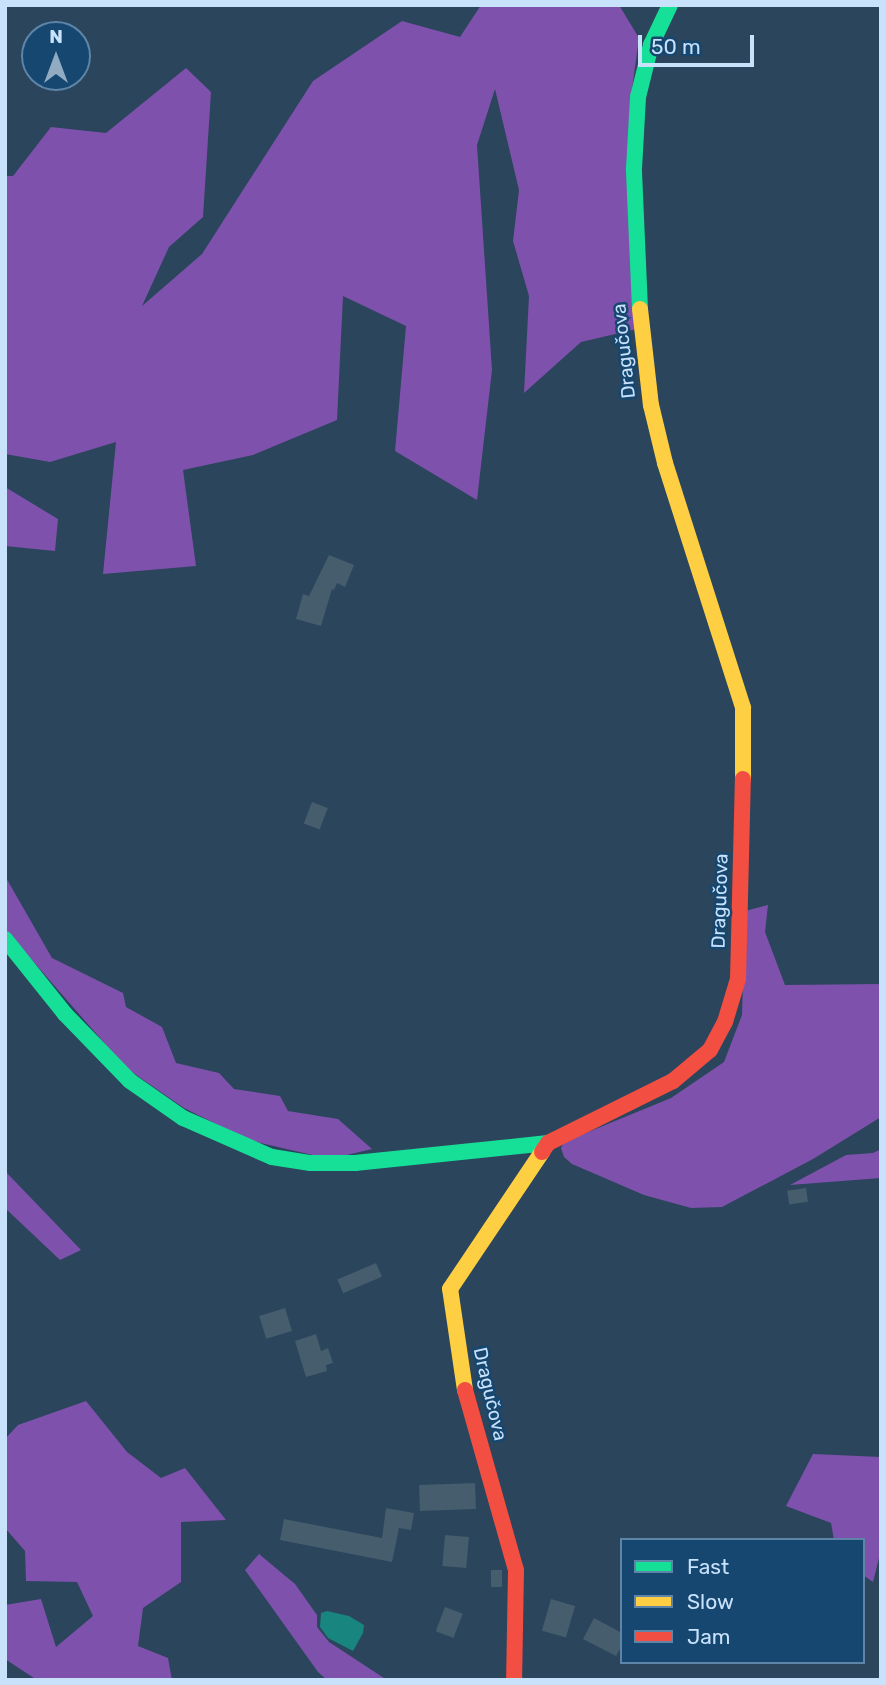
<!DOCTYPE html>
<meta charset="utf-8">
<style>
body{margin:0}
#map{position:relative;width:886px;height:1685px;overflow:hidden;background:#2a455c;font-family:Rubik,sans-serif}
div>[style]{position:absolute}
.forest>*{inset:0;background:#7e51ac}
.water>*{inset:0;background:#18857f}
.building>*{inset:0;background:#465d6d;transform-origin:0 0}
.fast>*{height:16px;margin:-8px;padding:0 8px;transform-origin:8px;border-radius:8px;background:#16e098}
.slow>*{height:16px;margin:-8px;padding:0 8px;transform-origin:8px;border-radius:8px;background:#ffcf43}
.jam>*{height:16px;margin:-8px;padding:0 8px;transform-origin:8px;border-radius:8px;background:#f24e42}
span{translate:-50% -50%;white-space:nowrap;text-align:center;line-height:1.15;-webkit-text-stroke:5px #164770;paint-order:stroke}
.street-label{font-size:19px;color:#c9e2fb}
.frame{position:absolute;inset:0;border:7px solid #c9e2fb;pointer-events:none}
.legend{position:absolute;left:620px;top:1538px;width:245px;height:126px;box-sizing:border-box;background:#164770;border:2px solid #5e85a8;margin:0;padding:9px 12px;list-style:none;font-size:21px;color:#c9e2fb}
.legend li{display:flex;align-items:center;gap:14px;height:35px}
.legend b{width:35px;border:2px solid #5e85a8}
.north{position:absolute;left:21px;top:21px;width:70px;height:70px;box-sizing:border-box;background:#164770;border:2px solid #5e85a8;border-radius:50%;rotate:0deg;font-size:19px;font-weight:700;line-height:28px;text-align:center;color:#c9e2fb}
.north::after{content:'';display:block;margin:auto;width:24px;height:32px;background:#91abc3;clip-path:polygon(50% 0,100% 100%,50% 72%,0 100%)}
.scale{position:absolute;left:638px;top:35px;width:116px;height:32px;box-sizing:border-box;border:4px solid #c9e2fb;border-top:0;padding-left:9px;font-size:21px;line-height:24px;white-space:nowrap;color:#c9e2fb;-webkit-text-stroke:5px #164770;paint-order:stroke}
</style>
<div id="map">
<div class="forest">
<i style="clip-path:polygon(481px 5px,619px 5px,639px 38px,631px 96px,637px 329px,581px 342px,524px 393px,529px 296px,513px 241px,519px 190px,495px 89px,477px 145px,492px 370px,477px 500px,395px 451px,406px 326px,343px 296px,337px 420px,253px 455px,183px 470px,196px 566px,103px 574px,116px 442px,50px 462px,5px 454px,5px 176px,13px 176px,51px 127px,106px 133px,186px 68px,211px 92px,203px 217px,169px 247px,142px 306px,202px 254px,313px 81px,402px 21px,460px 37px)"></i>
<i style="clip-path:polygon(5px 487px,58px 519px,55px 551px,5px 546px)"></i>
<i style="clip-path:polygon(5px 876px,52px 958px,123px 993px,126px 1007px,162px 1027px,176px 1063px,219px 1073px,234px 1089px,280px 1096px,288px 1111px,338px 1119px,372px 1149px,330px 1159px,248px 1140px,184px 1108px,126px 1068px,5px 929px)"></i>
<i style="clip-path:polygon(768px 905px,765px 932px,785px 985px,881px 984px,881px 1117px,813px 1159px,722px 1207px,691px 1208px,644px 1195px,572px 1164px,564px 1157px,561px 1148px,564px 1142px,671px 1098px,724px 1062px,742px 1015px,745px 911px)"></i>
<i style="clip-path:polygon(881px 1149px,881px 1178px,790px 1185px,846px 1155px,873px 1153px)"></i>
<i style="clip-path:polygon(5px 1171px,81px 1250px,60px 1260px,5px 1208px)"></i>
<i style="clip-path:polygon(86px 1401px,127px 1452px,161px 1478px,185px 1468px,226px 1520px,181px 1522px,181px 1582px,143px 1608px,138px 1646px,168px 1658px,172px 1680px,37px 1680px,5px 1659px,5px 1605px,41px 1599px,56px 1647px,93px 1616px,77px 1582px,26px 1581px,25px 1551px,5px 1528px,5px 1439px,18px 1425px)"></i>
<i style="clip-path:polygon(813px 1454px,881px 1457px,881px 1550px,873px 1582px,863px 1575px,863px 1540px,834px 1540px,831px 1523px,786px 1506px)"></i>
<i style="clip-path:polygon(259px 1554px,295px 1584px,317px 1615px,317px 1627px,329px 1642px,387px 1680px,327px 1680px,318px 1672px,245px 1570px)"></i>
</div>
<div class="water">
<i style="clip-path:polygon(327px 1611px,349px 1616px,364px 1625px,363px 1633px,353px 1651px,328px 1638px,320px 1627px,321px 1613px)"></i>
</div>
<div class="building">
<i style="clip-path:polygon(329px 555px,354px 565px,345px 587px,337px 583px,334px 590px,332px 589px,321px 626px,296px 619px,303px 594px,309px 596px)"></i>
<i style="left:312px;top:802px;width:17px;height:23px;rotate:21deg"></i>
<i style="left:806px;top:1188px;width:14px;height:19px;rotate:82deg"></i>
<i style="left:376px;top:1263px;width:15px;height:42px;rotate:67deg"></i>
<i style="left:285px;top:1308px;width:24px;height:27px;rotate:73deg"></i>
<i style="clip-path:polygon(316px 1334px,321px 1351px,328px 1348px,333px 1363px,326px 1365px,327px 1371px,306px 1377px,295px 1341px)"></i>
<i style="left:475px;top:1483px;width:26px;height:56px;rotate:88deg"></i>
<i style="clip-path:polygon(386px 1508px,414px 1513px,411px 1530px,399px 1528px,392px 1562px,280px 1540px,284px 1519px,382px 1538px)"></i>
<i style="left:445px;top:1535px;width:24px;height:31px;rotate:5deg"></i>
<i style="left:491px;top:1570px;width:11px;height:17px"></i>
<i style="left:551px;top:1599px;width:25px;height:33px;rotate:16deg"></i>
<i style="left:445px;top:1607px;width:19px;height:26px;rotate:21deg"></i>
<i style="clip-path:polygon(594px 1618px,622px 1633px,622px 1646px,616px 1656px,583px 1639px)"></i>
</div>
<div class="fast">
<i style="left:640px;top:309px;width:140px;rotate:-92.5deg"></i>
<i style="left:634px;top:169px;width:72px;rotate:-86.8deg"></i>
<i style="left:638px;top:97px;width:54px;rotate:-76deg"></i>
<i style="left:651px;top:45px;width:44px;rotate:-64.6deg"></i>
<i style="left:5px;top:939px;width:96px;rotate:51.3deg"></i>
<i style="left:65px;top:1014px;width:93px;rotate:45.9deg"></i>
<i style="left:130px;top:1081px;width:65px;rotate:34.9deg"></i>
<i style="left:183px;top:1118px;width:97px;rotate:23.7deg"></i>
<i style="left:272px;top:1157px;width:39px;rotate:9deg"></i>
<i style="left:311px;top:1163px;width:44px"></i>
<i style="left:355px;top:1163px;width:194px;rotate:-5.9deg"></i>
</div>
<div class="slow">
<i style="left:640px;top:309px;width:97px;rotate:83.5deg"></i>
<i style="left:651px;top:405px;width:60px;rotate:76.4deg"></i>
<i style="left:665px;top:463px;width:257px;rotate:72.3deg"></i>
<i style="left:743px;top:708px;width:71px;rotate:90deg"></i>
<i style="left:465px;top:1390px;width:102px;rotate:-98.4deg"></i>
<i style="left:450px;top:1289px;width:165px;rotate:-56.1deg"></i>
</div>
<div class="jam">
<i style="left:542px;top:1152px;width:11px;rotate:-56deg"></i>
<i style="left:548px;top:1143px;width:140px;rotate:-26.4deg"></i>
<i style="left:673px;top:1081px;width:48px;rotate:-40deg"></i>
<i style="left:710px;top:1050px;width:32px;rotate:-62deg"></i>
<i style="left:725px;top:1022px;width:45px;rotate:-73.2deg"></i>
<i style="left:738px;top:979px;width:200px;rotate:-88.6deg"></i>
<i style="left:465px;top:1390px;width:187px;rotate:74.2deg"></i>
<i style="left:516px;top:1570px;width:110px;rotate:91deg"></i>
</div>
<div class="street-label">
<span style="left:624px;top:351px;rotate:-96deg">Dragučova</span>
<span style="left:720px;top:901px;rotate:-88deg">Dragučova</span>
<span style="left:490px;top:1394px;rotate:77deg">Dragučova</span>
</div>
<div class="frame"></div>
<ul class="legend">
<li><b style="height:9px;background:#16e098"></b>Fast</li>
<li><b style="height:9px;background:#ffcf43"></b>Slow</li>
<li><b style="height:9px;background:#f24e42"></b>Jam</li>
</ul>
<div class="north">N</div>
<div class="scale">50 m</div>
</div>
